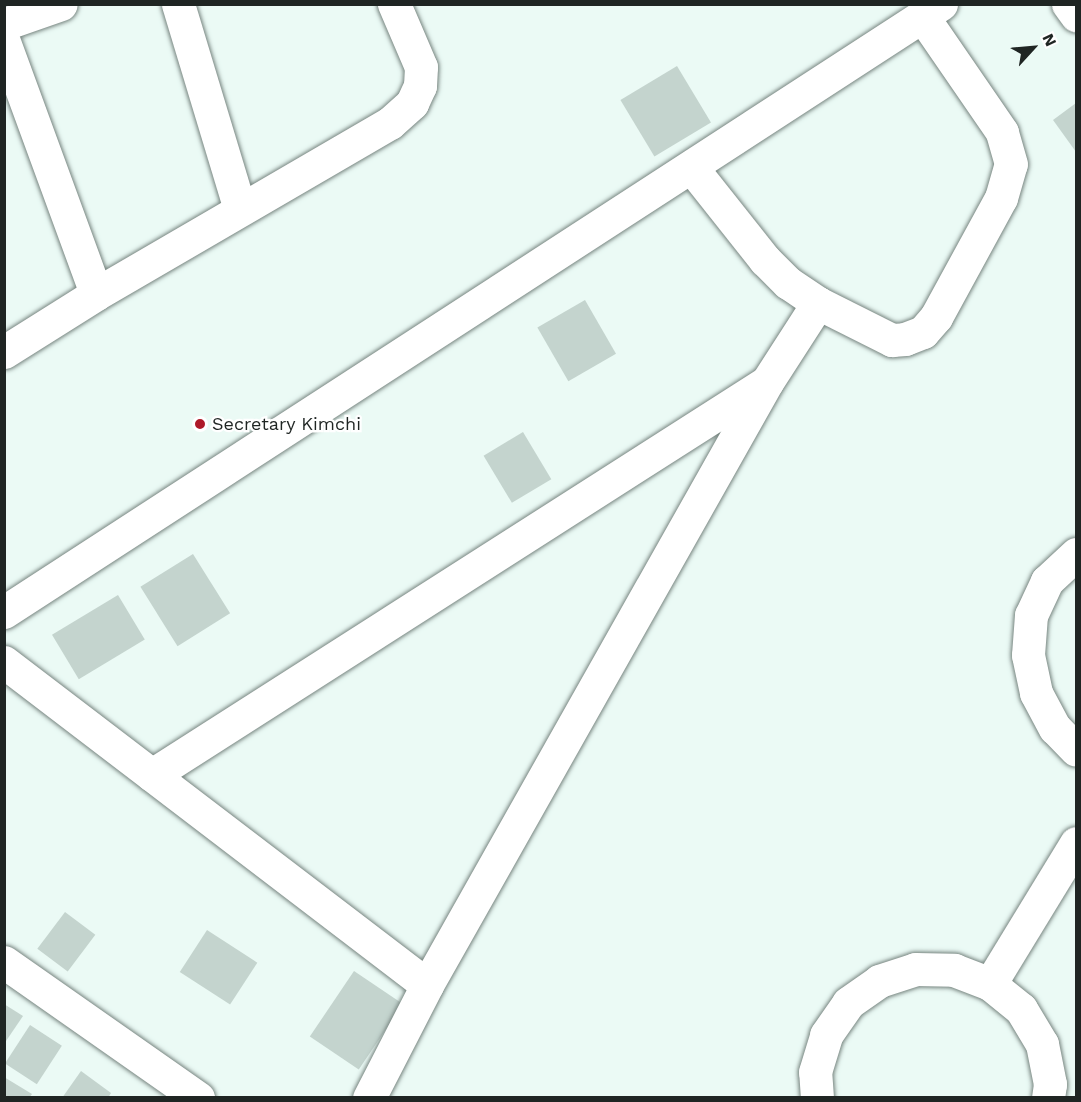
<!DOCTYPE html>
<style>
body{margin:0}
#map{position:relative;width:1081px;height:1102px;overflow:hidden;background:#ebfaf5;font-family:"Work Sans",sans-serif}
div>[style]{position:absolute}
.building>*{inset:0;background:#c4d4ce;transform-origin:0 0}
.roads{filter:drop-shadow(0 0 2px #778580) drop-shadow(0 0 2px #778580)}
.street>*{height:33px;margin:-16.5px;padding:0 16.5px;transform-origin:16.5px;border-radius:16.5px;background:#fff}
.secondary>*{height:33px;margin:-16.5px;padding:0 16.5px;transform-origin:16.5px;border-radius:16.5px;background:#fff}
.dots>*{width:16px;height:16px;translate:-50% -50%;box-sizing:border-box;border:3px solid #fff;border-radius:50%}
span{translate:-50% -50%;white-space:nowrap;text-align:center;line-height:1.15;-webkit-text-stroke:4.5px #fff;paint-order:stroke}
.poi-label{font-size:18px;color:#1f2523}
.left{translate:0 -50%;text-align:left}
.frame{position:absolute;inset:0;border:6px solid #1f2523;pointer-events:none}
.north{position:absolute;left:1003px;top:18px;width:60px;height:60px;-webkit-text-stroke:4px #fff;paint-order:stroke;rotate:64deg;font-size:16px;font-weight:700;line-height:24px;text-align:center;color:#1f2523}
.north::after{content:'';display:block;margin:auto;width:21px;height:27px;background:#1f2523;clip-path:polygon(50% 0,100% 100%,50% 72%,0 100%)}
</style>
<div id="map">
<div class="building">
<i style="left:677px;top:66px;width:66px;height:66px;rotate:59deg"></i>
<i style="clip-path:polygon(1076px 103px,1076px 152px,1053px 120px)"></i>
<i style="left:585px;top:300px;width:62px;height:55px;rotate:60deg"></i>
<i style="left:523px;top:432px;width:55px;height:46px;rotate:59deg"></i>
<i style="left:193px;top:554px;width:70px;height:62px;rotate:58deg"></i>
<i style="left:118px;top:595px;width:52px;height:77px;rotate:59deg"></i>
<i style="left:65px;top:912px;width:38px;height:46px;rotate:37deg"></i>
<i style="left:207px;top:930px;width:60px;height:50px;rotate:33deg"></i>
<i style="left:354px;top:971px;width:59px;height:79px;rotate:34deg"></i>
<i style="clip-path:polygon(4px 1004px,23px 1016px,4px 1044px)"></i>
<i style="left:30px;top:1025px;width:38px;height:46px;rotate:33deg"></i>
<i style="clip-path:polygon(81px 1071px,111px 1093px,108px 1098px,62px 1098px)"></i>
<i style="clip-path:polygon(4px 1077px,32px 1094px,29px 1098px,4px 1098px)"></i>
</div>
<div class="roads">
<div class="street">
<i style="left:178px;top:4px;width:214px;rotate:73.2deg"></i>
<i style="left:4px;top:24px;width:60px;rotate:-19.3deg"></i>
<i style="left:4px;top:42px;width:268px;rotate:69.9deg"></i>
<i style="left:818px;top:303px;width:83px;rotate:26.6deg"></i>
<i style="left:892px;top:340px;width:13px;rotate:-4deg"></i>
<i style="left:905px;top:339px;width:19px;rotate:-21deg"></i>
<i style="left:923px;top:332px;width:20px;rotate:-49deg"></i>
<i style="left:936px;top:317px;width:136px;rotate:-61.4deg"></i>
<i style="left:1001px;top:198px;width:35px;rotate:-74deg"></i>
<i style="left:1011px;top:164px;width:33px;rotate:-106deg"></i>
<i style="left:1002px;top:132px;width:140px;rotate:-124.5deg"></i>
<i style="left:4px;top:352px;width:109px;rotate:-32.2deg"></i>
<i style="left:96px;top:294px;width:340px;rotate:-30.2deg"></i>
<i style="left:390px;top:123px;width:30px;rotate:-42deg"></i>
<i style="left:412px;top:103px;width:19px;rotate:-65deg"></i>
<i style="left:420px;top:86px;width:19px;rotate:-87deg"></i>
<i style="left:421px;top:67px;width:69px;rotate:-113.2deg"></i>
<i style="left:1076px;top:554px;width:40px;rotate:137deg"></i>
<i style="left:1047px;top:581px;width:38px;rotate:115deg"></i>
<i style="left:1031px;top:615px;width:40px;rotate:94.3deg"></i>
<i style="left:1028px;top:655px;width:39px;rotate:78deg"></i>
<i style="left:1036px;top:693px;width:40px;rotate:62deg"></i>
<i style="left:1055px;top:728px;width:30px;rotate:46deg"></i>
<i style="left:4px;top:612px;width:1117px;rotate:-32.98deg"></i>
<i style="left:4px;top:662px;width:532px;rotate:37.37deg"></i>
<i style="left:152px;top:775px;width:724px;rotate:-32.59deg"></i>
<i style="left:4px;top:962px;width:237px;rotate:35deg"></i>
<i style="left:990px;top:984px;width:165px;rotate:-58.6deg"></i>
<i style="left:369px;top:1098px;width:127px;rotate:-62.8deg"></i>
<i style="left:427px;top:985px;width:692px;rotate:-60.58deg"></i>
<i style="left:767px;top:382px;width:94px;rotate:-57.2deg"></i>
<i style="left:818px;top:303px;width:36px;rotate:-146deg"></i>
<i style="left:788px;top:283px;width:33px;rotate:-135deg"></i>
<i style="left:765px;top:260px;width:117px;rotate:-128.4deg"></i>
<i style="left:817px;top:1098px;width:26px;rotate:-94deg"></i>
<i style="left:815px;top:1072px;width:39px;rotate:-73deg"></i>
<i style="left:826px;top:1035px;width:39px;rotate:-55deg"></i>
<i style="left:848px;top:1003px;width:38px;rotate:-35deg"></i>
<i style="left:879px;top:981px;width:38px;rotate:-18deg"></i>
<i style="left:915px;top:969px;width:39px;rotate:1deg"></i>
<i style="left:954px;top:970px;width:39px;rotate:21deg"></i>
<i style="left:990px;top:984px;width:40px;rotate:39deg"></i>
<i style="left:1021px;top:1009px;width:41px;rotate:59deg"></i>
<i style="left:1042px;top:1044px;width:41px;rotate:78.7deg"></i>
<i style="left:1050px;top:1084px;width:14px;rotate:98deg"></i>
</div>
<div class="secondary">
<i style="left:1068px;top:4px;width:14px;rotate:54deg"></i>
</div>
</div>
<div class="dots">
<i style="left:200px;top:424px;background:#ad1928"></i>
</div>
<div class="poi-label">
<span class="left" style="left:212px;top:424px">Secretary Kimchi</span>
</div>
<div class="frame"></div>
<div class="north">N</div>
</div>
